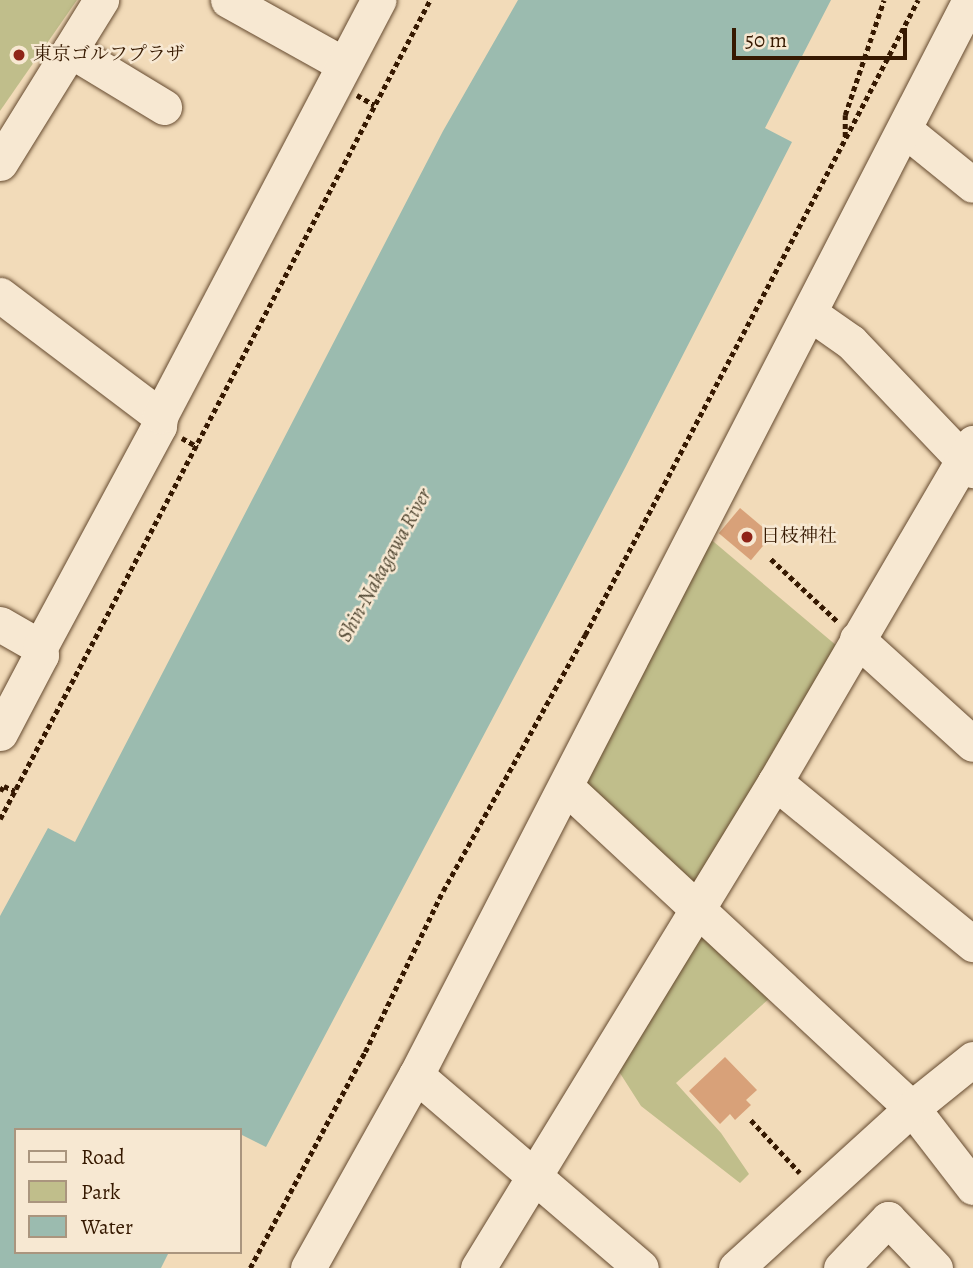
<!DOCTYPE html>
<meta charset="utf-8">
<style>
body{margin:0}
#map{position:relative;width:973px;height:1268px;overflow:hidden;background:#f2dbb9;font-family:Alegreya,"Noto Serif JP",serif}
div>[style]{position:absolute}
.green>*{inset:0;background:#c0be8b}
.water>*{inset:0;background:#9bbbaf}
.building>*{inset:0;background:#d8a179;transform-origin:0 0}
.path>*{height:4.5px;margin-top:-2.25px;transform-origin:0;background:repeating-linear-gradient(90deg,#361901 0 5px,transparent 0 8.5px)}
.roads{filter:drop-shadow(0 0 2px #654a2f) drop-shadow(0 0 2px #654a2f)}
.minor>*{height:35px;margin:-17.5px;padding:0 17.5px;transform-origin:17.5px;border-radius:17.5px;background:#f7e8d2}
.dots>*{width:19px;height:19px;translate:-50% -50%;box-sizing:border-box;border:4px solid #f7e8d2;border-radius:50%}
span{translate:-50% -50%;white-space:nowrap;text-align:center;line-height:1.15;-webkit-text-stroke:5px #f7e8d2;paint-order:stroke}
.poi-label{font-size:19px;color:#361901}
.left{translate:0 -50%;text-align:left}
.water-label{font-size:21px;color:#544a35;font-style:italic}
.legend{position:absolute;left:14px;top:1128px;width:228px;height:126px;box-sizing:border-box;background:#f7e8d2;border:2px solid #aa957e;margin:0;padding:9px 12px;list-style:none;font-size:21px;color:#361901}
.legend li{display:flex;align-items:center;gap:14px;height:35px}
.legend b{width:35px;border:2px solid #aa957e}
.scale{position:absolute;left:732px;top:28px;width:175px;height:32px;box-sizing:border-box;border:4px solid #361901;border-top:0;padding-left:9px;font-size:21px;line-height:24px;white-space:nowrap;color:#361901;-webkit-text-stroke:5px #f7e8d2;paint-order:stroke}
</style>
<div id="map">
<div class="green">
<i style="clip-path:polygon(0 0,77px 0,0 111px)"></i>
<i style="clip-path:polygon(708px 537px,837px 646px,703px 882px,685px 887px,580px 777px)"></i>
<i style="clip-path:polygon(706px 936px,772px 996px,676px 1083px,721px 1133px,749px 1174px,740px 1183px,641px 1106px,618px 1070px,696px 938px)"></i>
</div>
<div class="water">
<i style="clip-path:polygon(518px 0,831px 0,765px 128px,792px 142px,625px 468px,266px 1147px,240px 1134px,240px 1130px,16px 1130px,16px 1252px,169px 1252px,161px 1268px,0 1268px,0 916px,48px 828px,75px 842px,443px 131px)"></i>
</div>
<div class="building">
<i style="left:740px;top:508px;width:42px;height:33px;rotate:40deg"></i>
<i style="clip-path:polygon(725px 1057px,757px 1090px,746px 1100px,751px 1105px,735px 1120px,730px 1114px,720px 1124px,689px 1091px)"></i>
</div>
<div class="path">
<i style="left:357px;top:95px;width:20px;rotate:30deg"></i>
<i style="left:845px;top:137px;width:22px;rotate:-90deg"></i>
<i style="left:845px;top:115px;width:121px;rotate:-71.3deg"></i>
<i style="left:182px;top:438px;width:18px;rotate:29deg"></i>
<i style="left:771px;top:559px;width:92px;rotate:43.2deg"></i>
<i style="left:0;top:791px;width:6px;rotate:-51deg"></i>
<i style="left:4px;top:786px;width:12px;rotate:24deg"></i>
<i style="left:0;top:819px;width:925px;rotate:-62.3deg"></i>
<i style="left:751px;top:1120px;width:72px;rotate:47.2deg"></i>
<i style="left:250px;top:1268px;width:245px;rotate:-62deg"></i>
<i style="left:365px;top:1052px;width:179px;rotate:-64.2deg"></i>
<i style="left:443px;top:891px;width:293px;rotate:-61deg"></i>
<i style="left:585px;top:635px;width:717px;rotate:-62.33deg"></i>
</div>
<div class="roads">
<div class="minor">
<i style="left:228px;top:0;width:132px;rotate:29.1deg"></i>
<i style="left:70px;top:50px;width:110px;rotate:31.2deg"></i>
<i style="left:905px;top:130px;width:87px;rotate:39deg"></i>
<i style="left:0;top:163px;width:192px;rotate:-58.2deg"></i>
<i style="left:0;top:295px;width:201px;rotate:37.1deg"></i>
<i style="left:811px;top:314px;width:49px;rotate:35deg"></i>
<i style="left:851px;top:342px;width:177px;rotate:46.4deg"></i>
<i style="left:0;top:624px;width:46px;rotate:29.9deg"></i>
<i style="left:857px;top:639px;width:156px;rotate:42.2deg"></i>
<i style="left:0;top:733px;width:88px;rotate:-62.3deg"></i>
<i style="left:41px;top:655px;width:8px;rotate:-97deg"></i>
<i style="left:40px;top:647px;width:251px;rotate:-61.7deg"></i>
<i style="left:159px;top:426px;width:10px;rotate:-84deg"></i>
<i style="left:160px;top:416px;width:470px;rotate:-62.3deg"></i>
<i style="left:775px;top:782px;width:256px;rotate:39.3deg"></i>
<i style="left:566px;top:787px;width:472px;rotate:42.9deg"></i>
<i style="left:912px;top:1108px;width:100px;rotate:52.3deg"></i>
<i style="left:416px;top:1075px;width:296px;rotate:40.6deg"></i>
<i style="left:308px;top:1268px;width:221px;rotate:-60.8deg"></i>
<i style="left:416px;top:1075px;width:1209px;rotate:-62.74deg"></i>
<i style="left:478px;top:1268px;width:570px;rotate:-58.57deg"></i>
<i style="left:775px;top:782px;width:393px;rotate:-59.7deg"></i>
<i style="left:736px;top:1268px;width:238px;rotate:-42.3deg"></i>
<i style="left:912px;top:1108px;width:78px;rotate:-38.8deg"></i>
<i style="left:841px;top:1268px;width:68px;rotate:-46.2deg"></i>
<i style="left:888px;top:1219px;width:68px;rotate:46.2deg"></i>
</div>
</div>
<div class="dots">
<i style="left:19px;top:55px;background:#8f2418"></i>
<i style="left:747px;top:537px;background:#8f2418"></i>
</div>
<div class="poi-label">
<span class="left" style="left:33px;top:55px">東京ゴルフプラザ</span>
<span class="left" style="left:761px;top:537px">日枝神社</span>
</div>
<div class="water-label">
<span style="left:384px;top:565px;rotate:-61deg">Shin-Nakagawa River</span>
</div>
<ul class="legend">
<li><b style="height:9px;background:#f7e8d2"></b>Road</li>
<li><b style="height:19px;background:#c0be8b"></b>Park</li>
<li><b style="height:19px;background:#9bbbaf"></b>Water</li>
</ul>
<div class="scale">50 m</div>
</div>
